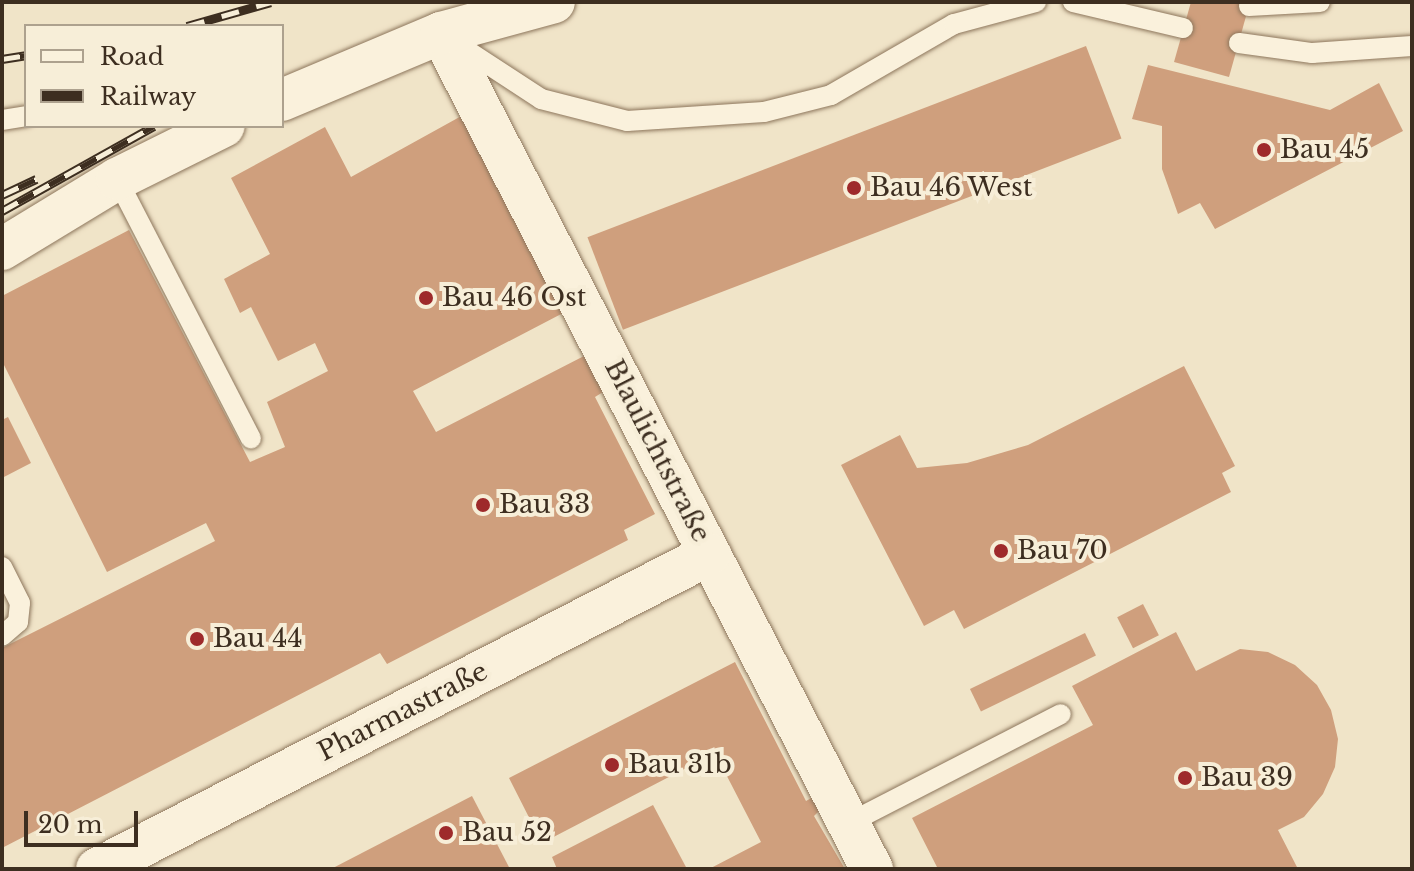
<!DOCTYPE html>
<meta charset="utf-8">
<style>
body{margin:0}
#map{position:relative;width:1414px;height:871px;overflow:hidden;background:#f0e4c8;font-family:"Libre Baskerville",serif}
div>[style]{position:absolute}
.building>*{inset:0;background:#cf9f7d;transform-origin:0 0}
.roads{filter:drop-shadow(0 0 2px #8d765c) drop-shadow(0 0 2px #8d765c)}
.lane>*{height:20px;margin:-10px;padding:0 10px;transform-origin:10px;border-radius:10px;background:#faf1dc}
.street>*{height:42px;margin:-21px;padding:0 21px;transform-origin:21px;border-radius:21px;background:#faf1dc}
.rail>*{height:9px;margin-top:-4.5px;transform-origin:0;background:repeating-linear-gradient(90deg,#f7eed8 0 18px,#3d2e20 0 36px);box-sizing:border-box;border-block:2px solid #3d2e20}
.dots>*{width:22px;height:22px;translate:-50% -50%;box-sizing:border-box;border:4px solid #f7eed8;border-radius:50%}
span{translate:-50% -50%;white-space:nowrap;text-align:center;line-height:1.15;-webkit-text-stroke:8px #f7eed8;paint-order:stroke}
.poi-label{font-size:26px;color:#3d2e20}
.left{translate:0 -50%;text-align:left}
.street-label{font-size:26px;color:#3d2e20}
.frame{position:absolute;inset:0;border:4px solid #3d2e20;pointer-events:none}
.legend{position:absolute;left:24px;top:24px;width:260px;height:104px;box-sizing:border-box;background:#f7eed8;border:2px solid #ada18e;margin:0;padding:10px 14px;list-style:none;font-size:24px;color:#3d2e20}
.legend li{display:flex;align-items:center;gap:16px;height:40px}
.legend b{width:40px;border:2px solid #ada18e}
.scale{position:absolute;left:24px;top:811px;width:114px;height:36px;box-sizing:border-box;border:4px solid #3d2e20;border-top:0;padding-left:10px;font-size:24px;line-height:28px;white-space:nowrap;color:#3d2e20;-webkit-text-stroke:6px #f7eed8;paint-order:stroke}
</style>
<div id="map">
<div class="building">
<i style="clip-path:polygon(1191px 2px,1250px 2px,1229px 77px,1174px 62px)"></i>
<i style="left:1086px;top:46px;width:99px;height:534px;rotate:69deg"></i>
<i style="clip-path:polygon(1148px 65px,1330px 110px,1379px 83px,1403px 131px,1215px 229px,1200px 203px,1178px 214px,1162px 169px,1162px 126px,1132px 119px)"></i>
<i style="clip-path:polygon(465px 114px,565px 312px,413px 391px,436px 432px,584px 356px,603px 392px,595px 397px,655px 514px,624px 530px,628px 540px,387px 664px,380px 653px,2px 848px,2px 648px,215px 541px,206px 523px,107px 572px,2px 361px,2px 296px,129px 230px,250px 462px,285px 447px,267px 402px,328px 371px,315px 343px,278px 361px,251px 307px,240px 313px,224px 279px,270px 254px,231px 178px,325px 127px,351px 177px)"></i>
<i style="clip-path:polygon(1184px 366px,1235px 466px,1222px 473px,1231px 492px,964px 629px,954px 610px,924px 626px,841px 465px,900px 435px,917px 468px,967px 463px,1028px 445px)"></i>
<i style="clip-path:polygon(8px 417px,31px 463px,2px 478px,2px 420px)"></i>
<i style="left:1143px;top:604px;width:35px;height:29px;rotate:63deg"></i>
<i style="clip-path:polygon(1176px 632px,1196px 671px,1240px 649px,1268px 652px,1295px 665px,1317px 685px,1331px 710px,1338px 739px,1335px 767px,1323px 794px,1304px 817px,1278px 830px,1298px 869px,938px 869px,912px 818px,1093px 725px,1072px 686px)"></i>
<i style="left:1085px;top:633px;width:25px;height:128px;rotate:64deg"></i>
<i style="clip-path:polygon(735px 662px,806px 801px,815px 796px,822px 808px,814px 816px,845px 869px,709px 869px,761px 842px,715px 753px,542px 843px,509px 778px)"></i>
<i style="clip-path:polygon(472px 796px,510px 869px,331px 869px)"></i>
<i style="clip-path:polygon(653px 805px,687px 869px,557px 869px,552px 857px)"></i>
</div>
<div class="roads">
<div class="lane">
<i style="left:1073px;top:2px;width:113px;rotate:13.3deg"></i>
<i style="left:1249px;top:6px;width:71px;rotate:-3.2deg"></i>
<i style="left:454px;top:42px;width:104px;rotate:33.2deg"></i>
<i style="left:541px;top:99px;width:89px;rotate:14.3deg"></i>
<i style="left:627px;top:121px;width:137px;rotate:-3.8deg"></i>
<i style="left:764px;top:112px;width:69px;rotate:-14.2deg"></i>
<i style="left:831px;top:95px;width:142px;rotate:-30deg"></i>
<i style="left:954px;top:24px;width:85px;rotate:-15deg"></i>
<i style="left:1239px;top:43px;width:74px;rotate:7.8deg"></i>
<i style="left:1312px;top:53px;width:100px;rotate:-4deg"></i>
<i style="left:2px;top:120px;width:24px;rotate:-9deg"></i>
<i style="left:117px;top:179px;width:292px;rotate:62.7deg"></i>
<i style="left:2px;top:567px;width:40px;rotate:63.4deg"></i>
<i style="left:20px;top:603px;width:19px;rotate:96deg"></i>
<i style="left:18px;top:622px;width:21px;rotate:139deg"></i>
<i style="left:849px;top:823px;width:238px;rotate:-27.2deg"></i>
</div>
<div class="street">
<i style="left:441px;top:33px;width:941px;rotate:62.73deg"></i>
<i style="left:282px;top:100px;width:173px;rotate:-22.8deg"></i>
<i style="left:441px;top:33px;width:117px;rotate:-15.3deg"></i>
<i style="left:2px;top:249px;width:135px;rotate:-31.3deg"></i>
<i style="left:117px;top:179px;width:119px;rotate:-26.4deg"></i>
<i style="left:97px;top:869px;width:689px;rotate:-27.2deg"></i>
</div>
</div>
<div class="rail">
<i style="left:187px;top:26px;width:87px;rotate:-15.9deg"></i>
<i style="left:2px;top:59px;width:24px;rotate:-9deg"></i>
<i style="left:2px;top:195px;width:38px;rotate:-25deg"></i>
<i style="left:2px;top:211px;width:174px;rotate:-29.2deg"></i>
</div>
<div class="dots">
<i style="left:1264px;top:150px;background:#9e2a2b"></i>
<i style="left:854px;top:188px;background:#9e2a2b"></i>
<i style="left:426px;top:298px;background:#9e2a2b"></i>
<i style="left:483px;top:505px;background:#9e2a2b"></i>
<i style="left:1001px;top:551px;background:#9e2a2b"></i>
<i style="left:197px;top:639px;background:#9e2a2b"></i>
<i style="left:612px;top:765px;background:#9e2a2b"></i>
<i style="left:1185px;top:778px;background:#9e2a2b"></i>
<i style="left:446px;top:833px;background:#9e2a2b"></i>
</div>
<div class="poi-label">
<span class="left" style="left:1280px;top:150px">Bau 45</span>
<span class="left" style="left:870px;top:188px">Bau 46 West</span>
<span class="left" style="left:442px;top:298px">Bau 46 Ost</span>
<span class="left" style="left:499px;top:505px">Bau 33</span>
<span class="left" style="left:1017px;top:551px">Bau 70</span>
<span class="left" style="left:213px;top:639px">Bau 44</span>
<span class="left" style="left:628px;top:765px">Bau 31b</span>
<span class="left" style="left:1201px;top:778px">Bau 39</span>
<span class="left" style="left:462px;top:833px">Bau 52</span>
</div>
<div class="street-label">
<span style="left:657px;top:451px;rotate:63deg">Blaulichtstraße</span>
<span style="left:403px;top:712px;rotate:-27deg">Pharmastraße</span>
</div>
<div class="frame"></div>
<ul class="legend">
<li><b style="height:10px;background:#faf1dc"></b>Road</li>
<li><b style="height:10px;background:#3d2e20"></b>Railway</li>
</ul>
<div class="scale">20 m</div>
</div>
